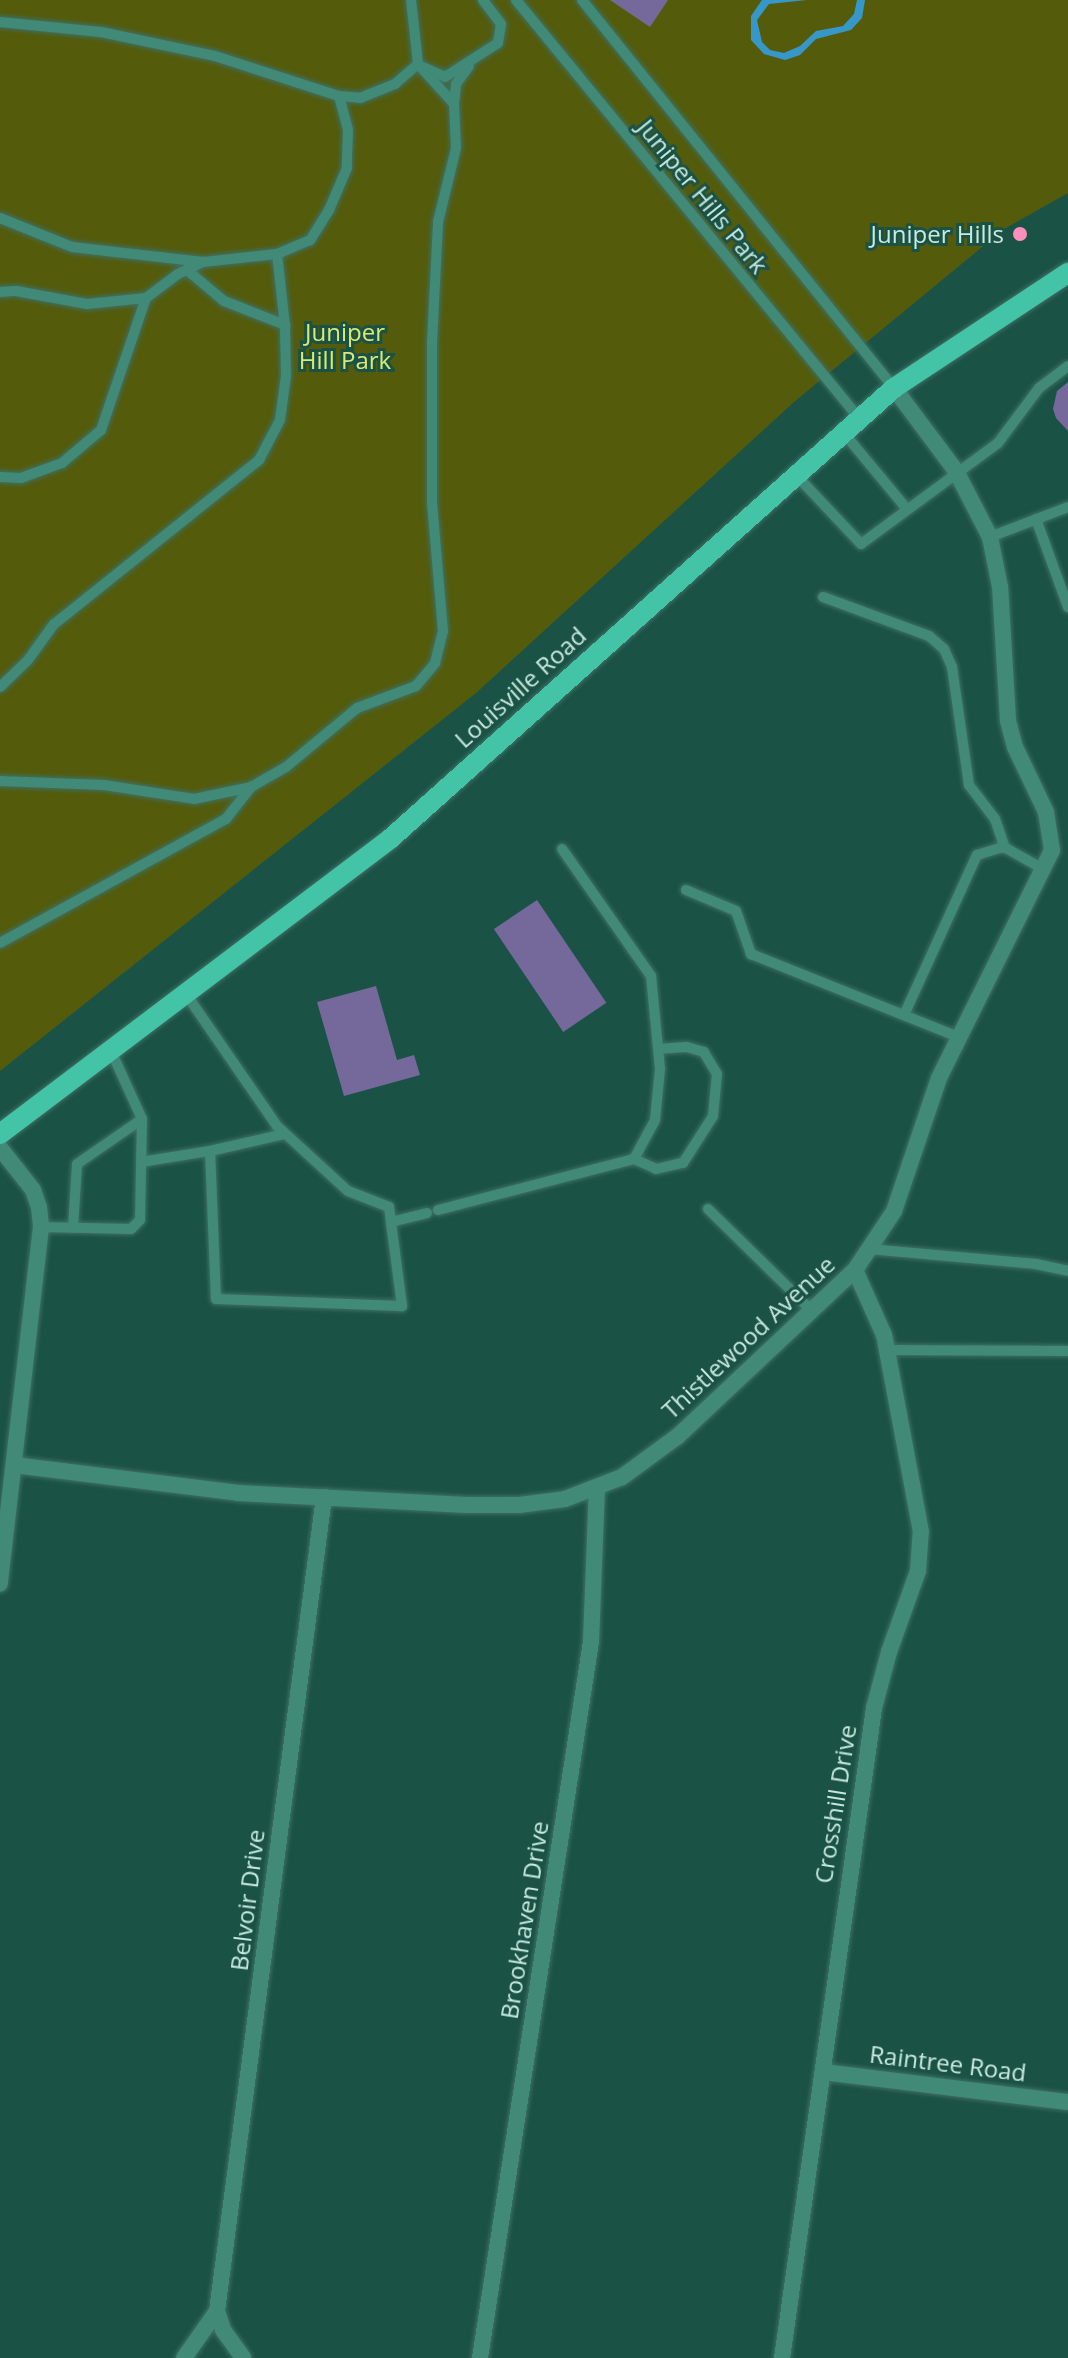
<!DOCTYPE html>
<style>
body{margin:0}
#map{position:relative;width:1068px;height:2358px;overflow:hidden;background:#1b5246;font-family:"Open Sans",sans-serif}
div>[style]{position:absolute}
.green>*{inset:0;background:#545c0c}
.water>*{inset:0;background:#3797c9}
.building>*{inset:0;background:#75699b;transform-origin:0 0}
.roads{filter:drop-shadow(0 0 2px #3e7065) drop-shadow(0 0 2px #3e7065)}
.lane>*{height:10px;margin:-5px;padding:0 5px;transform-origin:5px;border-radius:5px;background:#418a78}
.street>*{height:16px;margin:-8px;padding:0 8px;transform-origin:8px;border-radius:8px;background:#418a78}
.primary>*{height:20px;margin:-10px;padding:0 10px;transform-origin:10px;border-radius:10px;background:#44c4a7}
.dots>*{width:22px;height:22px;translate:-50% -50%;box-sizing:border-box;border:4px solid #1b5246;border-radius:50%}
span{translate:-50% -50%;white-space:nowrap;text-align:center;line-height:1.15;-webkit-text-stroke:6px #1b5246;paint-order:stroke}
.street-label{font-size:24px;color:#c8eae0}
.poi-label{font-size:24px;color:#c8eae0}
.right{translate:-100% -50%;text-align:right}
.park-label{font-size:24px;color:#dae971}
</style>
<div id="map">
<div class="green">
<i style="clip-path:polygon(0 0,1068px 0,1068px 193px,1004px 229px,794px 402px,476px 693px,0 1071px)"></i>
</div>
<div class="water">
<i style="clip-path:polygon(762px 0,807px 0,769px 4px,757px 20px,762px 42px,770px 50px,784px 53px,800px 46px,816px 31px,843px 26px,854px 14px,857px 0,865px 0,862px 18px,851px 30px,816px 39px,800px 55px,785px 60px,764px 54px,751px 40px,751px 16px)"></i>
</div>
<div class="building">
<i style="clip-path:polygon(610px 0,668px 0,650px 27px)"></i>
<i style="clip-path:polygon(1068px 382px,1068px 431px,1056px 418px,1053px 409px,1057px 391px)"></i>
<i style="left:537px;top:900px;width:124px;height:52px;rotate:56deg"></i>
<i style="clip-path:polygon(376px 986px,397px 1060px,414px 1055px,420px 1075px,344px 1096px,317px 1002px)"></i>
</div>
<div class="roads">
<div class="lane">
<i style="left:516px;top:0;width:541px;rotate:50.63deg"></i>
<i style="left:582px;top:0;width:498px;rotate:51.2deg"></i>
<i style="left:0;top:22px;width:101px;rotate:5.7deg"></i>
<i style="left:101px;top:32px;width:116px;rotate:11.9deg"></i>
<i style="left:215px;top:56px;width:130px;rotate:17.9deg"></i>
<i style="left:339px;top:96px;width:35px;rotate:75deg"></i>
<i style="left:348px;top:130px;width:38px;rotate:92deg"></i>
<i style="left:347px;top:168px;width:46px;rotate:113.2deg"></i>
<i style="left:329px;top:210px;width:36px;rotate:122deg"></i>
<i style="left:310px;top:240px;width:36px;rotate:157deg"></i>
<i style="left:277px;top:254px;width:71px;rotate:83.6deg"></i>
<i style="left:285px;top:325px;width:51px;rotate:88.9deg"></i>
<i style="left:286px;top:376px;width:44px;rotate:97.8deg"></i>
<i style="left:280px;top:420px;width:45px;rotate:117.7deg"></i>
<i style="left:259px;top:460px;width:263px;rotate:141.3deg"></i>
<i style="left:54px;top:624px;width:44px;rotate:125.8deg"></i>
<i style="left:28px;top:660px;width:39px;rotate:136deg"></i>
<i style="left:423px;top:67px;width:24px;rotate:24deg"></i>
<i style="left:445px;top:77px;width:63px;rotate:-32.7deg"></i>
<i style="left:498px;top:43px;width:19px;rotate:-81deg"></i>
<i style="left:501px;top:24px;width:30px;rotate:-127deg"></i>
<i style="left:339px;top:96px;width:21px;rotate:5deg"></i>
<i style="left:360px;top:98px;width:38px;rotate:-22deg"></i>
<i style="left:395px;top:84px;width:30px;rotate:-41deg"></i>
<i style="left:454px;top:104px;width:20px;rotate:-84deg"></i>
<i style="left:456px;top:84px;width:22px;rotate:-54deg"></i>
<i style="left:0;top:218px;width:78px;rotate:21.9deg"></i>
<i style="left:72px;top:247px;width:132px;rotate:6.5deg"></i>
<i style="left:203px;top:262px;width:74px;rotate:-6.2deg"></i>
<i style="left:187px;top:270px;width:48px;rotate:40deg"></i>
<i style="left:224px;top:301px;width:66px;rotate:21.5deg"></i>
<i style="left:0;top:292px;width:16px;rotate:-4deg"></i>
<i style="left:16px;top:291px;width:72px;rotate:10.4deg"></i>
<i style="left:87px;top:304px;width:59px;rotate:-5.8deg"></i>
<i style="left:843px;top:432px;width:100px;rotate:50.3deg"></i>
<i style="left:796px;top:475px;width:95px;rotate:46.7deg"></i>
<i style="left:861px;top:544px;width:170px;rotate:-36.4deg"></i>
<i style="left:998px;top:443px;width:69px;rotate:-53.3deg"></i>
<i style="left:1039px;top:388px;width:36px;rotate:-37deg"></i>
<i style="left:0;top:477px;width:21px;rotate:3deg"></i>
<i style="left:21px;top:478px;width:44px;rotate:-20.1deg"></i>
<i style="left:62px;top:463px;width:51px;rotate:-40.2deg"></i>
<i style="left:101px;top:430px;width:139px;rotate:-71.2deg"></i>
<i style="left:146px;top:298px;width:40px;rotate:-37deg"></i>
<i style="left:178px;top:274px;width:28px;rotate:-26deg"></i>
<i style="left:1036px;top:519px;width:94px;rotate:70deg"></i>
<i style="left:990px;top:537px;width:84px;rotate:-21deg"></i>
<i style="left:823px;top:597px;width:113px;rotate:20.2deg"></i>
<i style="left:929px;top:636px;width:20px;rotate:41deg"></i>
<i style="left:944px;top:649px;width:20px;rotate:66deg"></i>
<i style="left:952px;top:667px;width:119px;rotate:81.8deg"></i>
<i style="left:969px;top:785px;width:43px;rotate:52.6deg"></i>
<i style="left:995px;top:819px;width:31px;rotate:71deg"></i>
<i style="left:0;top:781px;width:104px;rotate:2.2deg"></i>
<i style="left:104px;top:785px;width:91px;rotate:8.8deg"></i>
<i style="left:194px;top:799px;width:58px;rotate:-11.9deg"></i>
<i style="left:251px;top:787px;width:40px;rotate:-29.7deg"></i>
<i style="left:286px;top:767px;width:92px;rotate:-39.7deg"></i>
<i style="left:357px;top:708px;width:63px;rotate:-20.4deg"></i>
<i style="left:416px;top:686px;width:30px;rotate:-50deg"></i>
<i style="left:435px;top:663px;width:33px;rotate:-76deg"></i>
<i style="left:443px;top:631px;width:128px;rotate:-94.9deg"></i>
<i style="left:432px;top:503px;width:161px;rotate:-90deg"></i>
<i style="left:432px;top:342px;width:120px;rotate:-87.1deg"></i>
<i style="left:438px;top:222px;width:76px;rotate:-76.3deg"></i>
<i style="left:456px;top:148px;width:44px;rotate:-92.6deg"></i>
<i style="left:454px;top:104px;width:54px;rotate:-132deg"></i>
<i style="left:418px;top:64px;width:64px;rotate:-96.2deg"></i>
<i style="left:686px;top:890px;width:54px;rotate:22.8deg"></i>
<i style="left:736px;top:911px;width:46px;rotate:70.8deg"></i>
<i style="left:751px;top:954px;width:224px;rotate:21.8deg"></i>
<i style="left:0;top:943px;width:258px;rotate:-28.8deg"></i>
<i style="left:226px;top:819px;width:41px;rotate:-52deg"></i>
<i style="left:186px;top:994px;width:160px;rotate:55.4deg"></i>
<i style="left:277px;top:1126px;width:96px;rotate:42.5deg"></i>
<i style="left:348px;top:1191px;width:44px;rotate:21.3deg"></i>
<i style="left:389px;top:1207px;width:100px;rotate:82.5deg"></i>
<i style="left:402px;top:1306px;width:186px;rotate:-177.8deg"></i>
<i style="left:216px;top:1299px;width:148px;rotate:-92.3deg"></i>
<i style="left:210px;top:1151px;width:77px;rotate:-12.8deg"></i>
<i style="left:904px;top:1015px;width:176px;rotate:-65.5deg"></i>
<i style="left:977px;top:855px;width:28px;rotate:-17deg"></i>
<i style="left:1004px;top:847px;width:45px;rotate:29.4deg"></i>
<i style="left:634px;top:1159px;width:24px;rotate:24deg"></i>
<i style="left:656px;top:1169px;width:28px;rotate:-13deg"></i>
<i style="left:683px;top:1163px;width:56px;rotate:-57.4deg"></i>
<i style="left:713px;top:1116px;width:42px;rotate:-84.6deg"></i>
<i style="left:717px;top:1074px;width:26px;rotate:-121deg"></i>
<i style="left:704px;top:1052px;width:19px;rotate:-164deg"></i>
<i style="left:686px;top:1047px;width:27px;rotate:176deg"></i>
<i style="left:141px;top:1162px;width:70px;rotate:-9.1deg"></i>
<i style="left:708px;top:1209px;width:146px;rotate:44.4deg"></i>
<i style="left:438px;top:1210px;width:203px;rotate:-14.6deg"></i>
<i style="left:634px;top:1159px;width:44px;rotate:-61.7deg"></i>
<i style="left:655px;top:1120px;width:51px;rotate:-84.4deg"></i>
<i style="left:660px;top:1069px;width:93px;rotate:-95.5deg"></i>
<i style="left:651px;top:976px;width:155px;rotate:-125deg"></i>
<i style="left:391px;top:1222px;width:37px;rotate:-14deg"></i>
<i style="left:41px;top:1227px;width:90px;rotate:1.3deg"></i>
<i style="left:131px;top:1229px;width:13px;rotate:-45deg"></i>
<i style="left:140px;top:1220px;width:101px;rotate:-88.9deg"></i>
<i style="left:142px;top:1119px;width:75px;rotate:-114.5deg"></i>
<i style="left:73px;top:1228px;width:64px;rotate:-86.4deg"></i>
<i style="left:77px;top:1164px;width:79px;rotate:-34.7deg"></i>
<i style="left:869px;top:1249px;width:168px;rotate:5.1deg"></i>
<i style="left:1036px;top:1264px;width:33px;rotate:12deg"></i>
<i style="left:887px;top:1350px;width:181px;rotate:0.3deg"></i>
</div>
<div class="street">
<i style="left:0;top:1148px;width:53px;rotate:51.8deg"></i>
<i style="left:33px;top:1190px;width:18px;rotate:71deg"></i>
<i style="left:39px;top:1207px;width:20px;rotate:84deg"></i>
<i style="left:41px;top:1227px;width:359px;rotate:96.6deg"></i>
<i style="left:14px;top:1465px;width:226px;rotate:7.1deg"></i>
<i style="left:238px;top:1493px;width:229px;rotate:3deg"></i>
<i style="left:467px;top:1505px;width:52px"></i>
<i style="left:519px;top:1505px;width:46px;rotate:-7.4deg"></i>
<i style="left:565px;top:1499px;width:61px;rotate:-21.1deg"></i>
<i style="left:622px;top:1477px;width:69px;rotate:-36.2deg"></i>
<i style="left:678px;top:1436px;width:243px;rotate:-43.2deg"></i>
<i style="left:855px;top:1270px;width:71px;rotate:-56.5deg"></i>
<i style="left:894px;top:1211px;width:140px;rotate:-71.3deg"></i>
<i style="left:939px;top:1078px;width:254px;rotate:-63.6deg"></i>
<i style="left:1052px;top:850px;width:38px;rotate:-99deg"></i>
<i style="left:1046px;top:812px;width:72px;rotate:-115.5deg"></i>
<i style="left:1015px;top:747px;width:28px;rotate:-105deg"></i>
<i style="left:1008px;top:720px;width:133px;rotate:-93.4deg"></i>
<i style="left:1000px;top:587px;width:51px;rotate:-101.3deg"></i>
<i style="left:990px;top:537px;width:74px;rotate:-117.3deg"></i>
<i style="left:956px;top:471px;width:104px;rotate:-126.8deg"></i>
<i style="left:823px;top:2072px;width:247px;rotate:7deg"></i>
<i style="left:217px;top:2311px;width:20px;rotate:72deg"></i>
<i style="left:223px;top:2330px;width:34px;rotate:54deg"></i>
<i style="left:184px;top:2358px;width:57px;rotate:-54.9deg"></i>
<i style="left:217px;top:2311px;width:821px;rotate:-82.51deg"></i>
<i style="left:480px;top:2358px;width:725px;rotate:-81.19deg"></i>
<i style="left:591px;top:1642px;width:153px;rotate:-87.8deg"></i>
<i style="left:782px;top:2358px;width:656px;rotate:-81.94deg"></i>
<i style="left:874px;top:1708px;width:58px;rotate:-75deg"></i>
<i style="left:889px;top:1652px;width:86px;rotate:-70.3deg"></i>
<i style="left:918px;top:1571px;width:39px;rotate:-86deg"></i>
<i style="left:921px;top:1532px;width:200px;rotate:-100.6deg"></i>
<i style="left:884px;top:1335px;width:71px;rotate:-114deg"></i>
</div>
<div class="primary">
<i style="left:0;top:1134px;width:489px;rotate:-37.1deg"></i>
<i style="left:390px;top:839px;width:676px;rotate:-41.82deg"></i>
<i style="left:894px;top:388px;width:209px;rotate:-33.5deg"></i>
</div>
</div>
<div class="dots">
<i style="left:1020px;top:234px;background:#fe8ebc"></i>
</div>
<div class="street-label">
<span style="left:703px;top:196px;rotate:51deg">Juniper Hills Park</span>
<span style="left:520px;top:687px;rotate:-42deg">Louisville Road</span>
<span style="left:748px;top:1337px;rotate:-43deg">Thistlewood Avenue</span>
<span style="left:835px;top:1804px;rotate:-81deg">Crosshill Drive</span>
<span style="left:247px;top:1900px;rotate:-83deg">Belvoir Drive</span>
<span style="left:524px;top:1920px;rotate:-81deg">Brookhaven Drive</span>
<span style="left:948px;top:2063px;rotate:7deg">Raintree Road</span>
</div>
<div class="poi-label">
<span class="right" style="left:1004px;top:234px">Juniper Hills</span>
</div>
<div class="park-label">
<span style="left:345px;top:346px">Juniper<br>Hill Park</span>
</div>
</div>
